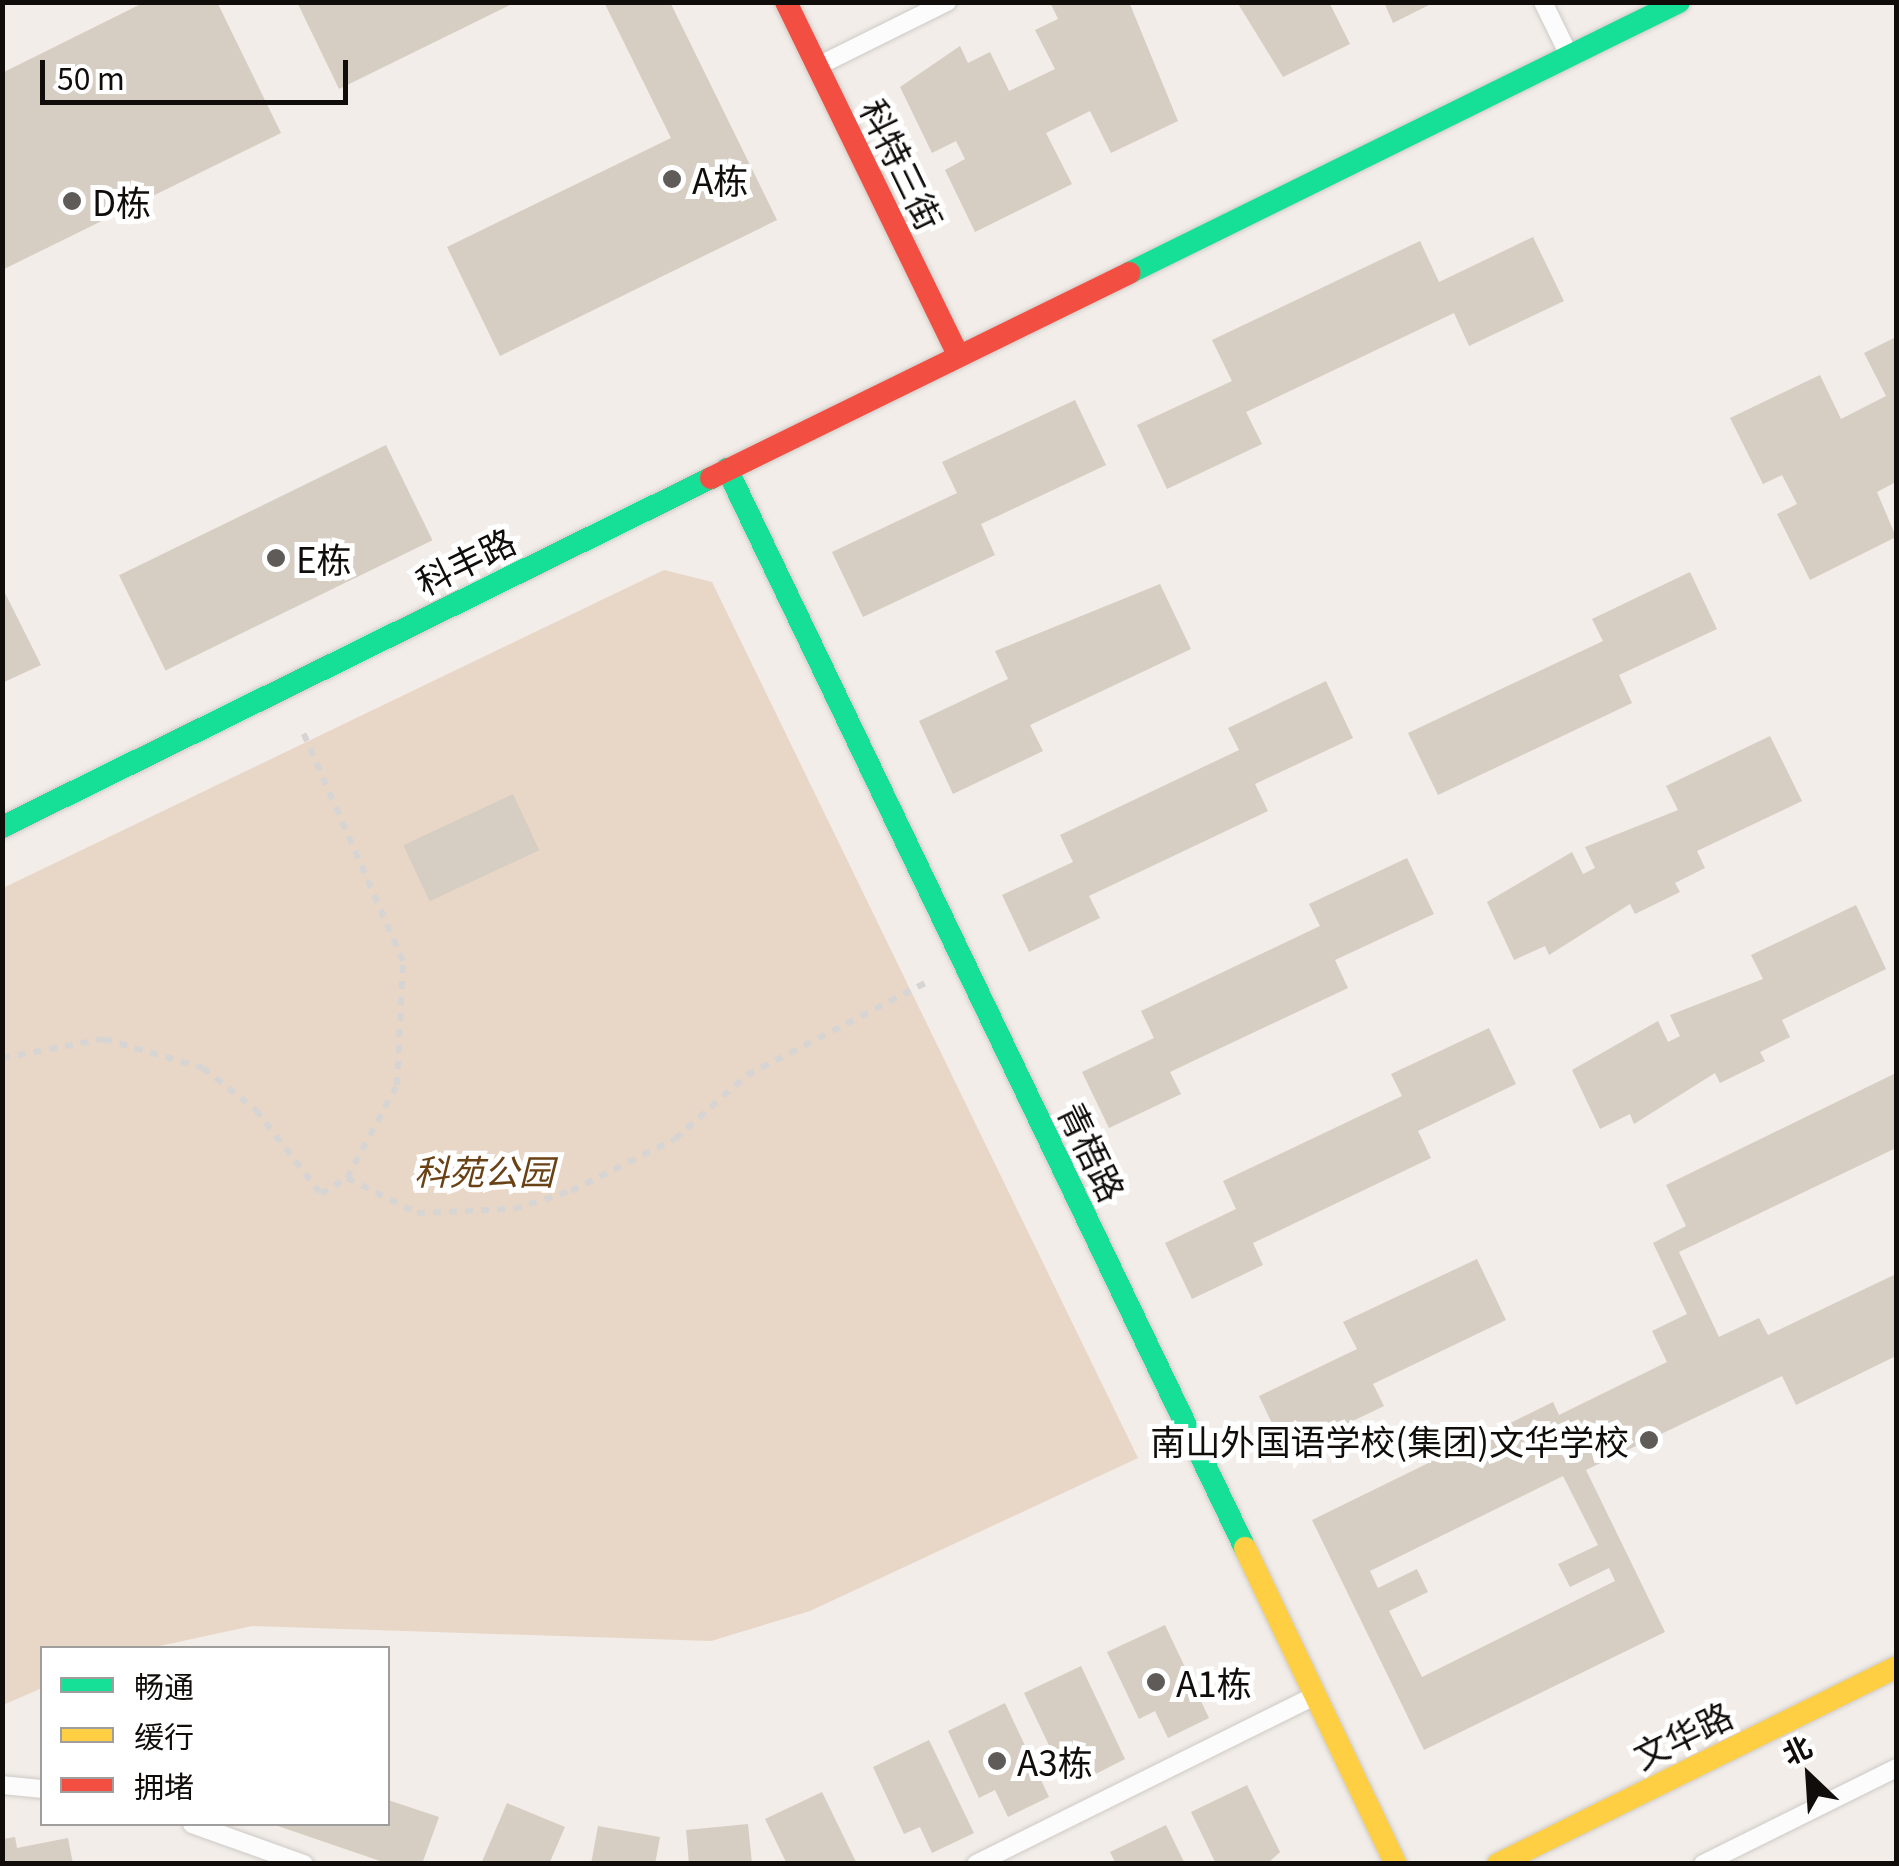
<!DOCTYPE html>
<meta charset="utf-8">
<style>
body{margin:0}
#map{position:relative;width:1899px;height:1866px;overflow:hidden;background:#f2ede8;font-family:Georgia,"Noto Sans SC",serif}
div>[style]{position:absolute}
.green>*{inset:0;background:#e8d6c6}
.building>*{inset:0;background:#d6cdc3;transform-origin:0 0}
.path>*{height:6px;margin-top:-3px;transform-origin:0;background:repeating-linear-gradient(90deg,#d7d5d4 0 8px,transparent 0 16px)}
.roads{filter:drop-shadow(0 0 2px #cecac7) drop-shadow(0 0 2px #cecac7)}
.lane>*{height:18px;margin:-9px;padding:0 9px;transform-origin:9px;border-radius:9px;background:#fdfcfc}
.fast>*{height:22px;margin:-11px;padding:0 11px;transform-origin:11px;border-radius:11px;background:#16e098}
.slow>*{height:22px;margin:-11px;padding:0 11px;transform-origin:11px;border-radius:11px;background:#ffcf43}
.jam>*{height:22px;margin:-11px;padding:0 11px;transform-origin:11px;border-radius:11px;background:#f24e42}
.dots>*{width:28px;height:28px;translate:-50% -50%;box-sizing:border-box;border:5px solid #fff;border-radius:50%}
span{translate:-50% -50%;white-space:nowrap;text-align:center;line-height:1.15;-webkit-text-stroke:10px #fff;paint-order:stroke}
.street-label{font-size:35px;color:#100d0b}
.poi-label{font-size:35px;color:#100d0b}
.left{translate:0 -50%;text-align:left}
.right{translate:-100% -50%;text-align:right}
.park-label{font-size:35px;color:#694115;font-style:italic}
.frame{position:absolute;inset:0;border:5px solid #100d0b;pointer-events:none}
.legend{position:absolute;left:40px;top:1646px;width:350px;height:180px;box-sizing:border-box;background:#fff;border:2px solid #9f9e9d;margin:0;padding:12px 18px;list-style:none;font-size:30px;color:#100d0b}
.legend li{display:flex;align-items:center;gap:20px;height:50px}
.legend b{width:50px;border:2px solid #9f9e9d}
.north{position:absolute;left:1759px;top:1726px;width:100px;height:100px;-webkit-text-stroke:8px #fff;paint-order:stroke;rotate:335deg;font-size:28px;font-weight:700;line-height:40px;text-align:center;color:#100d0b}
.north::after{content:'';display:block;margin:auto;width:35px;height:45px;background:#100d0b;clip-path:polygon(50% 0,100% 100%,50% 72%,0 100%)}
.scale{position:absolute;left:40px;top:60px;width:308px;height:45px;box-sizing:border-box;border:5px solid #100d0b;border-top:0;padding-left:12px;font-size:30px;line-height:35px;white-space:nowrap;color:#100d0b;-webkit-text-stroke:8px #fff;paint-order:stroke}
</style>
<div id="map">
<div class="green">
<i style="clip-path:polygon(664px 570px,712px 582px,1138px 1458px,810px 1611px,711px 1641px,252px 1626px,150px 1648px,42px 1648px,42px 1688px,3px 1705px,3px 888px)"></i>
</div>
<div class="building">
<i style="clip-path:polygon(145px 2px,217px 2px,281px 133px,2px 270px,2px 73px)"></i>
<i style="clip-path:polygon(297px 2px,516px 2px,339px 89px)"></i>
<i style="clip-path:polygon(604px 2px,670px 2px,777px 220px,500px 356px,447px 247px,671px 138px)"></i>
<i style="clip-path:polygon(1050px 2px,1129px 2px,1178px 121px,1111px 153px,1090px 111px,1046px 133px,1072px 184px,975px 232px,945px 170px,965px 159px,956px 141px,932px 153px,900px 87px,960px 46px,968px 63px,990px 52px,1009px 91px,1055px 69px,1035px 30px,1058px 19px)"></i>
<i style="clip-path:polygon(1237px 2px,1329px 2px,1350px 44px,1283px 77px)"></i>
<i style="clip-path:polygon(1384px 2px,1435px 2px,1393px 23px)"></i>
<i style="clip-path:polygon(1533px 237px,1564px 301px,1469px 346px,1454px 313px,1246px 412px,1262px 444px,1167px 489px,1137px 425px,1232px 381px,1212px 340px,1420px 241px,1439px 282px)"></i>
<i style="clip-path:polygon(1896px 337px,1896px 482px,1877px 492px,1896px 537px,1810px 580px,1777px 514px,1797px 504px,1782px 475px,1763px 484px,1730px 418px,1820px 375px,1841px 419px,1886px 396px,1864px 353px)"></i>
<i style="clip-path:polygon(1075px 400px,1106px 465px,981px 524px,995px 555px,863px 617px,832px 552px,957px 493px,942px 462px)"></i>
<i style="left:386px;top:445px;width:106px;height:297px;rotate:64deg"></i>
<i style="clip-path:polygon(1690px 572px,1717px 629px,1619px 675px,1632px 703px,1438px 795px,1408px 733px,1603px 641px,1592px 619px)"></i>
<i style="clip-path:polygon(1160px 584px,1191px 649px,1030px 725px,1043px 751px,953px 794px,919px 721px,1008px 679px,995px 651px)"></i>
<i style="clip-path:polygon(2px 587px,41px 665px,2px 683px)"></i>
<i style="clip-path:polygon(1326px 681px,1353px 738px,1255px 784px,1268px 811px,1089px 896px,1100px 918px,1029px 952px,1002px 895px,1073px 862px,1060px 835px,1239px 750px,1228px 728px)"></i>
<i style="clip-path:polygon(1770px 736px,1802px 801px,1697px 851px,1705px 868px,1675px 883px,1680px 892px,1635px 914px,1630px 904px,1549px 955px,1545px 946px,1514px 960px,1487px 902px,1572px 852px,1583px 874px,1595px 868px,1585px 847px,1678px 810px,1666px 786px)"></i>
<i style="left:513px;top:794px;width:62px;height:121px;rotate:65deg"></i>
<i style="clip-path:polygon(1407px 858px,1434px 914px,1335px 960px,1348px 988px,1170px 1072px,1181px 1094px,1109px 1128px,1082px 1072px,1154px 1038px,1141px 1011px,1320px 926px,1309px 904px)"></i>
<i style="clip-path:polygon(1856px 905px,1886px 969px,1782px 1020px,1790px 1037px,1760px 1052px,1765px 1061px,1720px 1083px,1715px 1073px,1634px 1124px,1630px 1114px,1600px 1129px,1572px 1070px,1658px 1021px,1668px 1042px,1680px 1036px,1670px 1015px,1763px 979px,1751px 955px)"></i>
<i style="clip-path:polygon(1489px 1028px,1516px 1084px,1418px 1131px,1431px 1158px,1253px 1243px,1263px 1265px,1192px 1299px,1165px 1243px,1236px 1209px,1223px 1181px,1402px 1096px,1391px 1074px)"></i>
<i style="clip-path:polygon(evenodd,1896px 1073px,1896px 1148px,1679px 1252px,1719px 1337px,1759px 1318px,1768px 1335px,1896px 1274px,1896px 1356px,1796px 1405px,1782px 1376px,1586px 1470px,1665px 1632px,1424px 1750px,1312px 1520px,1553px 1402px,1559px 1415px,1667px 1362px,1652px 1331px,1687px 1314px,1653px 1243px,1686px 1226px,1666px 1185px,1896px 1073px,1563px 1476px,1598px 1545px,1558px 1564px,1570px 1587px,1609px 1568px,1615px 1581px,1422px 1677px,1389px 1611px,1428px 1592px,1417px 1569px,1378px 1588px,1370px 1571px,1563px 1476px)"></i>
<i style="clip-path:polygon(1477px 1259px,1506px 1320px,1373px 1384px,1384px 1406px,1286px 1453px,1259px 1396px,1357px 1349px,1343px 1322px)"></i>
<i style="clip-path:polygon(1165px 1625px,1209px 1718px,1168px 1738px,1155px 1711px,1139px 1719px,1107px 1652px)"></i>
<i style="clip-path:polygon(1081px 1666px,1125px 1759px,1084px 1780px,1072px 1753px,1056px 1760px,1024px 1693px)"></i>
<i style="clip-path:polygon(1005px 1703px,1049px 1797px,1008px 1817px,995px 1790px,979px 1798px,948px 1731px)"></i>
<i style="clip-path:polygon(929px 1740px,974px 1833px,932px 1853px,920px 1827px,904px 1834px,873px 1767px)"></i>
<i style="clip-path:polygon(1247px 1785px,1280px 1852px,1267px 1864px,1216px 1864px,1191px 1812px)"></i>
<i style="clip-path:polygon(822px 1792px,857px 1864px,787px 1864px,765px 1819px)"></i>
<i style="clip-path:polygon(388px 1800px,439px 1817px,422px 1864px,389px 1864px,272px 1824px,388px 1824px)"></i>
<i style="clip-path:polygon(507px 1803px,565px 1827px,549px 1864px,481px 1864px)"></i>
<i style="clip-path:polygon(748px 1824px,752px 1864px,689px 1864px,686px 1830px)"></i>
<i style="clip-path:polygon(1166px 1825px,1185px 1864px,1116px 1864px,1110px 1852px)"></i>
<i style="clip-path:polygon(598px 1826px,660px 1837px,655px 1864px,591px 1864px)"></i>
<i style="clip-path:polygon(15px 1837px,17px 1848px,68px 1838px,73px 1864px,2px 1864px,2px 1839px)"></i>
</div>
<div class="path">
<i style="left:2px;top:1058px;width:104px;rotate:-10.6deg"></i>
<i style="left:104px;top:1039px;width:103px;rotate:16.3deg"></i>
<i style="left:203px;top:1068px;width:68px;rotate:38.4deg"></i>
<i style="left:256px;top:1110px;width:106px;rotate:52.3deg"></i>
<i style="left:321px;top:1194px;width:31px;rotate:-32deg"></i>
<i style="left:347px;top:1178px;width:106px;rotate:-61.7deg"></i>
<i style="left:397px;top:1085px;width:124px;rotate:-87.2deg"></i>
<i style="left:403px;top:961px;width:252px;rotate:-113.6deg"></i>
<i style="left:347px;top:1178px;width:78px;rotate:26.6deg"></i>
<i style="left:417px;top:1213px;width:97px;rotate:-2.4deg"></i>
<i style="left:514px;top:1209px;width:60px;rotate:-17.5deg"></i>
<i style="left:571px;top:1191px;width:116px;rotate:-26.6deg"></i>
<i style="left:675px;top:1139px;width:96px;rotate:-41.6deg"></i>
<i style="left:747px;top:1075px;width:200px;rotate:-27.3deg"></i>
</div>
<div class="roads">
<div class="lane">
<i style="left:1543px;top:2px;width:55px;rotate:63.9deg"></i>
<i style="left:822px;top:64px;width:140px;rotate:-26.4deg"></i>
<i style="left:2px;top:1785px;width:40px;rotate:5.7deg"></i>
<i style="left:192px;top:1824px;width:119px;rotate:19.7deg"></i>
<i style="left:976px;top:1864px;width:373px;rotate:-26.4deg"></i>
<i style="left:1703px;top:1864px;width:216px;rotate:-26.4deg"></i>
</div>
<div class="fast">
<i style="left:1129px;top:273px;width:613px;rotate:-26.23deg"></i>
<i style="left:727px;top:469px;width:1197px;rotate:64.36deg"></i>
<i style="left:2px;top:827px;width:790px;rotate:-26.21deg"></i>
</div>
<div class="slow">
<i style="left:1245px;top:1548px;width:350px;rotate:64.5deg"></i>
<i style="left:1498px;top:1864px;width:444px;rotate:-26.3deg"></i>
</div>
<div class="jam">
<i style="left:786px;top:2px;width:393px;rotate:64deg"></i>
<i style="left:711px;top:478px;width:466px;rotate:-26.1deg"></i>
</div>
</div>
<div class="dots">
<i style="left:672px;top:179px;background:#5f5b58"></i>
<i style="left:72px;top:201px;background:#5f5b58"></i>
<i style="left:276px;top:558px;background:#5f5b58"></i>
<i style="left:1649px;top:1440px;background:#5f5b58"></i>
<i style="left:1156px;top:1682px;background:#5f5b58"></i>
<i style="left:997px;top:1761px;background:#5f5b58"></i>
</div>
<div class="street-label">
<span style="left:903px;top:164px;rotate:64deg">科特三街</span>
<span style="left:465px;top:560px;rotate:-26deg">科丰路</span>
<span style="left:1093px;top:1151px;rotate:64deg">青梧路</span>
<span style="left:1682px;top:1734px;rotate:-26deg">文华路</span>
</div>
<div class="poi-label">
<span class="left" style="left:692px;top:179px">A栋</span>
<span class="left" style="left:92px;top:201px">D栋</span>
<span class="left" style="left:296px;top:558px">E栋</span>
<span class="right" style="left:1629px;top:1440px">南山外国语学校(集团)文华学校</span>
<span class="left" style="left:1176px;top:1682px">A1栋</span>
<span class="left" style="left:1017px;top:1761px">A3栋</span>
</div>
<div class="park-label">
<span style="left:484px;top:1170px">科苑公园</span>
</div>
<div class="frame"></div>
<ul class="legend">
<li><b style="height:12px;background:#16e098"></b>畅通</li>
<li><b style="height:12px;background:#ffcf43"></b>缓行</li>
<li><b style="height:12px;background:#f24e42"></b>拥堵</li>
</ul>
<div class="north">北</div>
<div class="scale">50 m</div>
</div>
